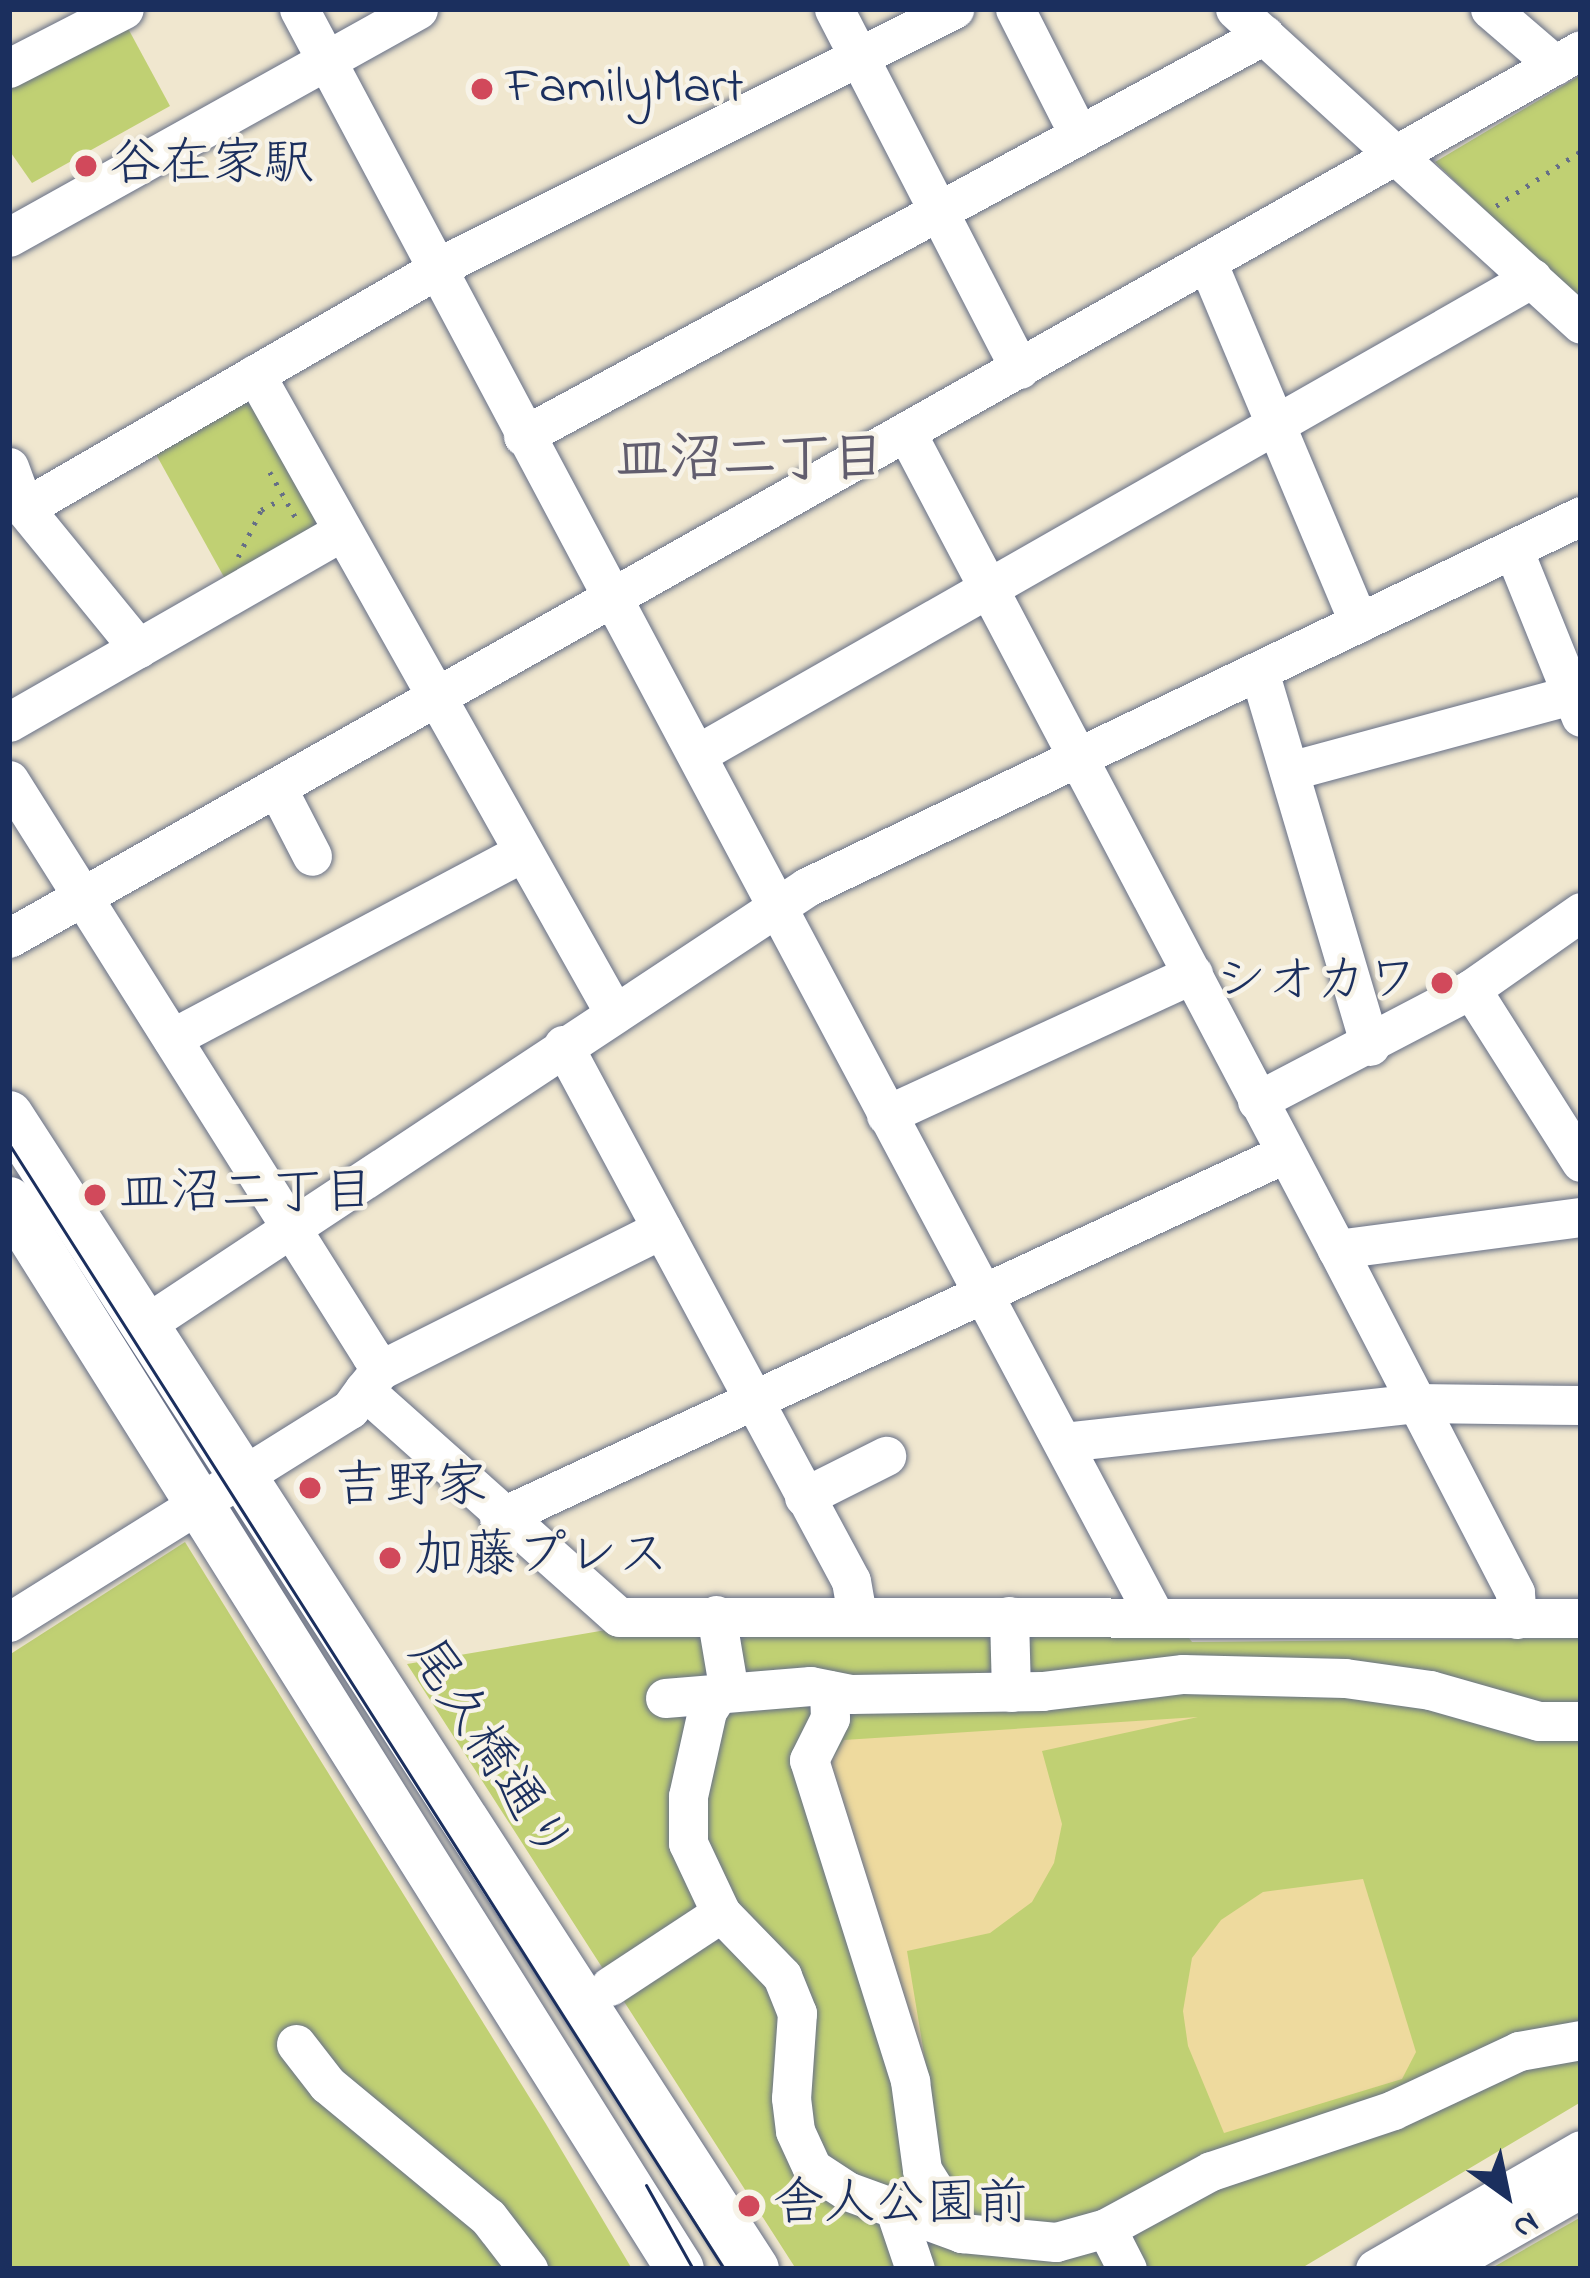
<!DOCTYPE html>
<meta charset="utf-8">
<style>
body{margin:0}
#map{position:relative;width:1590px;height:2278px;overflow:hidden;background:#f0e7cf;font-family:"Indie Flower","Klee One",sans-serif}
div>[style]{position:absolute}
.green>*{inset:0;background:#c0d073;transform-origin:0 0}
.sand>*{inset:0;background:#eeda9e}
.path>*{height:4.5px;margin-top:-2.25px;transform-origin:0;background:repeating-linear-gradient(90deg,#666f86 0 3px,transparent 0 12px)}
.roads{filter:drop-shadow(0 0 3px #666f86) drop-shadow(0 0 3px #666f86)}
.minor>*{height:39px;margin:-19.5px;padding:0 19.5px;transform-origin:19.5px;border-radius:19.5px;background:#fff}
.major>*{height:48px;margin:-24px;padding:0 24px;transform-origin:24px;border-radius:24px;background:#fff}
.tram>*{height:3px;margin:-1.5px;padding:0 1.5px;transform-origin:1.5px;border-radius:1.5px;background:#1b2f5e}
.dots>*{width:33px;height:33px;translate:-50% -50%;box-sizing:border-box;border:6px solid #f7f3e8;border-radius:50%}
span{translate:-50% -50%;white-space:nowrap;text-align:center;line-height:1.15;-webkit-text-stroke:9px #f7f3e8;paint-order:stroke}
.poi-label{font-size:51px;color:#1b2f5e}
.left{translate:0 -50%;text-align:left}
.right{translate:-100% -50%;text-align:right}
.street-label{font-size:51px;color:#1b2f5e}
.neighbourhood-label{font-size:54px;color:#615d6e;font-weight:700}
.frame{position:absolute;inset:0;border:12px solid #1b2f5e;pointer-events:none}
.north{position:absolute;left:1446px;top:2134px;width:120px;height:120px;-webkit-text-stroke:9px #f7f3e8;paint-order:stroke;rotate:147deg;font-size:33px;font-weight:700;line-height:48px;text-align:center;color:#1b2f5e}
.north::after{content:'';display:block;margin:auto;width:42px;height:54px;background:#1b2f5e;clip-path:polygon(50% 0,100% 100%,50% 72%,0 100%)}
</style>
<div id="map">
<div class="green">
<i style="clip-path:polygon(124px 21px,170px 106px,32px 183px,9px 150px,9px 83px)"></i>
<i style="clip-path:polygon(1581px 75px,1581px 302px,1435px 162px)"></i>
<i style="left:246px;top:394px;width:152px;height:108px;rotate:61deg"></i>
<i style="clip-path:polygon(185px 1542px,546px 2124px,632px 2269px,9px 2269px,9px 1655px)"></i>
<i style="clip-path:polygon(606px 1630px,1186px 1634px,1192px 1642px,1581px 1638px,1581px 2102px,1300px 2269px,796px 2269px,407px 1664px)"></i>
<i style="clip-path:polygon(1581px 2217px,1581px 2269px,1490px 2269px)"></i>
</div>
<div class="sand">
<i style="clip-path:polygon(1198px 1717px,1042px 1751px,1062px 1824px,1054px 1863px,1032px 1902px,990px 1933px,907px 1951px,928px 2078px,815px 1787px,844px 1740px)"></i>
<i style="clip-path:polygon(1363px 1879px,1416px 2052px,1402px 2079px,1224px 2133px,1188px 2046px,1183px 2011px,1192px 1958px,1221px 1920px,1263px 1892px)"></i>
</div>
<div class="path">
<i style="left:1496px;top:206px;width:101px;rotate:-32.9deg"></i>
<i style="left:270px;top:472px;width:53px;rotate:60.5deg"></i>
<i style="left:238px;top:557px;width:52px;rotate:-63.9deg"></i>
<i style="left:261px;top:510px;width:24px;rotate:-28deg"></i>
</div>
<div class="roads">
<div class="minor">
<i style="left:299px;top:9px;width:1819px;rotate:61.97deg"></i>
<i style="left:834px;top:9px;width:405px;rotate:62.7deg"></i>
<i style="left:1015px;top:9px;width:141px;rotate:63.1deg"></i>
<i style="left:1235px;top:9px;width:468px;rotate:42.3deg"></i>
<i style="left:1490px;top:9px;width:86px;rotate:40.7deg"></i>
<i style="left:9px;top:68px;width:129px;rotate:-27.2deg"></i>
<i style="left:9px;top:237px;width:468px;rotate:-29.1deg"></i>
<i style="left:1208px;top:264px;width:389px;rotate:67.2deg"></i>
<i style="left:255px;top:374px;width:731px;rotate:60.66deg"></i>
<i style="left:906px;top:432px;width:924px;rotate:62.19deg"></i>
<i style="left:1337px;top:1249px;width:246px;rotate:-7.5deg"></i>
<i style="left:523px;top:436px;width:843px;rotate:-28.42deg"></i>
<i style="left:9px;top:467px;width:44px;rotate:69.9deg"></i>
<i style="left:24px;top:508px;width:181px;rotate:50.8deg"></i>
<i style="left:24px;top:508px;width:501px;rotate:-30.04deg"></i>
<i style="left:458px;top:257px;width:555px;rotate:-26.57deg"></i>
<i style="left:1513px;top:549px;width:181px;rotate:68deg"></i>
<i style="left:1259px;top:671px;width:391px;rotate:73.5deg"></i>
<i style="left:9px;top:722px;width:384px;rotate:-29.8deg"></i>
<i style="left:699px;top:753px;width:959px;rotate:-29.69deg"></i>
<i style="left:1289px;top:771px;width:302px;rotate:-15.1deg"></i>
<i style="left:9px;top:780px;width:679px;rotate:57.81deg"></i>
<i style="left:371px;top:1355px;width:17px;rotate:59deg"></i>
<i style="left:380px;top:1370px;width:26px;rotate:129deg"></i>
<i style="left:278px;top:790px;width:74px;rotate:62.7deg"></i>
<i style="left:9px;top:938px;width:1805px;rotate:-29.46deg"></i>
<i style="left:1471px;top:989px;width:205px;rotate:57.6deg"></i>
<i style="left:172px;top:1038px;width:396px;rotate:-27.9deg"></i>
<i style="left:563px;top:1045px;width:608px;rotate:61.75deg"></i>
<i style="left:851px;top:1581px;width:35px;rotate:80deg"></i>
<i style="left:1257px;top:1101px;width:242px;rotate:-27.6deg"></i>
<i style="left:1471px;top:989px;width:134px;rotate:-35deg"></i>
<i style="left:886px;top:1115px;width:338px;rotate:-24.7deg"></i>
<i style="left:1337px;top:1249px;width:387px;rotate:62.6deg"></i>
<i style="left:1515px;top:1593px;width:26px;rotate:86deg"></i>
<i style="left:146px;top:1324px;width:792px;rotate:-33.47deg"></i>
<i style="left:807px;top:887px;width:858px;rotate:-25.61deg"></i>
<i style="left:380px;top:1370px;width:315px;rotate:-26.6deg"></i>
<i style="left:1064px;top:1442px;width:354px;rotate:-6.3deg"></i>
<i style="left:1416px;top:1403px;width:165px;rotate:0.7deg"></i>
<i style="left:804px;top:1497px;width:92px;rotate:-26.6deg"></i>
<i style="left:499px;top:1518px;width:865px;rotate:-24.88deg"></i>
<i style="left:716px;top:1615px;width:66px;rotate:80.4deg"></i>
<i style="left:727px;top:1680px;width:37px;rotate:123deg"></i>
<i style="left:707px;top:1711px;width:87px;rotate:102.6deg"></i>
<i style="left:688px;top:1796px;width:47px;rotate:90deg"></i>
<i style="left:688px;top:1843px;width:77px;rotate:64.8deg"></i>
<i style="left:721px;top:1913px;width:88px;rotate:45.9deg"></i>
<i style="left:782px;top:1976px;width:40px;rotate:68deg"></i>
<i style="left:797px;top:2013px;width:85px;rotate:94deg"></i>
<i style="left:791px;top:2098px;width:33px;rotate:83deg"></i>
<i style="left:795px;top:2131px;width:41px;rotate:65.3deg"></i>
<i style="left:812px;top:2168px;width:42px;rotate:33.3deg"></i>
<i style="left:847px;top:2191px;width:122px;rotate:20.1deg"></i>
<i style="left:962px;top:2233px;width:94px;rotate:5.5deg"></i>
<i style="left:1056px;top:2242px;width:52px;rotate:-15.6deg"></i>
<i style="left:1106px;top:2228px;width:46px;rotate:62.9deg"></i>
<i style="left:1009px;top:1616px;width:76px;rotate:88.5deg"></i>
<i style="left:9px;top:1622px;width:402px;rotate:-32deg"></i>
<i style="left:350px;top:1409px;width:24px;rotate:-54deg"></i>
<i style="left:364px;top:1390px;width:341px;rotate:41.7deg"></i>
<i style="left:619px;top:1617px;width:962px;rotate:0.06deg"></i>
<i style="left:829px;top:1690px;width:28px;rotate:88deg"></i>
<i style="left:830px;top:1718px;width:47px;rotate:116.6deg"></i>
<i style="left:809px;top:1760px;width:337px;rotate:72.5deg"></i>
<i style="left:910px;top:2081px;width:90px;rotate:82.3deg"></i>
<i style="left:922px;top:2170px;width:75px;rotate:57.6deg"></i>
<i style="left:665px;top:1698px;width:146px;rotate:-4.7deg"></i>
<i style="left:811px;top:1686px;width:41px;rotate:11.3deg"></i>
<i style="left:851px;top:1694px;width:191px;rotate:-0.9deg"></i>
<i style="left:1042px;top:1691px;width:142px;rotate:-6.9deg"></i>
<i style="left:1183px;top:1674px;width:162px;rotate:1.4deg"></i>
<i style="left:1345px;top:1678px;width:86px;rotate:8deg"></i>
<i style="left:1430px;top:1690px;width:113px;rotate:15.9deg"></i>
<i style="left:1539px;top:1721px;width:42px"></i>
<i style="left:610px;top:1986px;width:133px;rotate:-33.3deg"></i>
<i style="left:296px;top:2044px;width:51px;rotate:52.2deg"></i>
<i style="left:327px;top:2084px;width:209px;rotate:39.6deg"></i>
<i style="left:488px;top:2217px;width:66px;rotate:52.4deg"></i>
<i style="left:895px;top:2210px;width:62px;rotate:71.3deg"></i>
<i style="left:1106px;top:2228px;width:119px;rotate:-28.5deg"></i>
<i style="left:1211px;top:2171px;width:192px;rotate:-18.5deg"></i>
<i style="left:1393px;top:2110px;width:139px;rotate:-25.1deg"></i>
<i style="left:1519px;top:2051px;width:63px;rotate:-10.1deg"></i>
<i style="left:1375px;top:2269px;width:238px;rotate:-30deg"></i>
<i style="left:1439px;top:2269px;width:163px;rotate:-29.7deg"></i>
</div>
<div class="major">
<i style="left:9px;top:1115px;width:1374px;rotate:57.12deg"></i>
<i style="left:9px;top:1201px;width:1261px;rotate:57.86deg"></i>
</div>
</div>
<div class="tram">
<i style="left:9px;top:1144px;width:1333px;rotate:57.56deg"></i>
<i style="left:646px;top:2185px;width:96px;rotate:60.8deg"></i>
</div>
<div class="dots">
<i style="left:482px;top:89px;background:#d1495b"></i>
<i style="left:86px;top:166px;background:#d1495b"></i>
<i style="left:1442px;top:983px;background:#d1495b"></i>
<i style="left:95px;top:1195px;background:#d1495b"></i>
<i style="left:310px;top:1488px;background:#d1495b"></i>
<i style="left:390px;top:1558px;background:#d1495b"></i>
<i style="left:749px;top:2206px;background:#d1495b"></i>
</div>
<div class="poi-label">
<span class="left" style="left:506px;top:89px">FamilyMart</span>
<span class="left" style="left:110px;top:166px">谷在家駅</span>
<span class="right" style="left:1418px;top:983px">シオカワ</span>
<span class="left" style="left:119px;top:1195px">皿沼二丁目</span>
<span class="left" style="left:334px;top:1488px">吉野家</span>
<span class="left" style="left:414px;top:1558px">加藤プレス</span>
<span class="left" style="left:773px;top:2206px">舎人公園前</span>
</div>
<div class="street-label">
<span style="left:488px;top:1752px;rotate:57deg">尾久橋通り</span>
</div>
<div class="neighbourhood-label">
<span style="left:750px;top:462px">皿沼二丁目</span>
</div>
<div class="frame"></div>
<div class="north">N</div>
</div>
